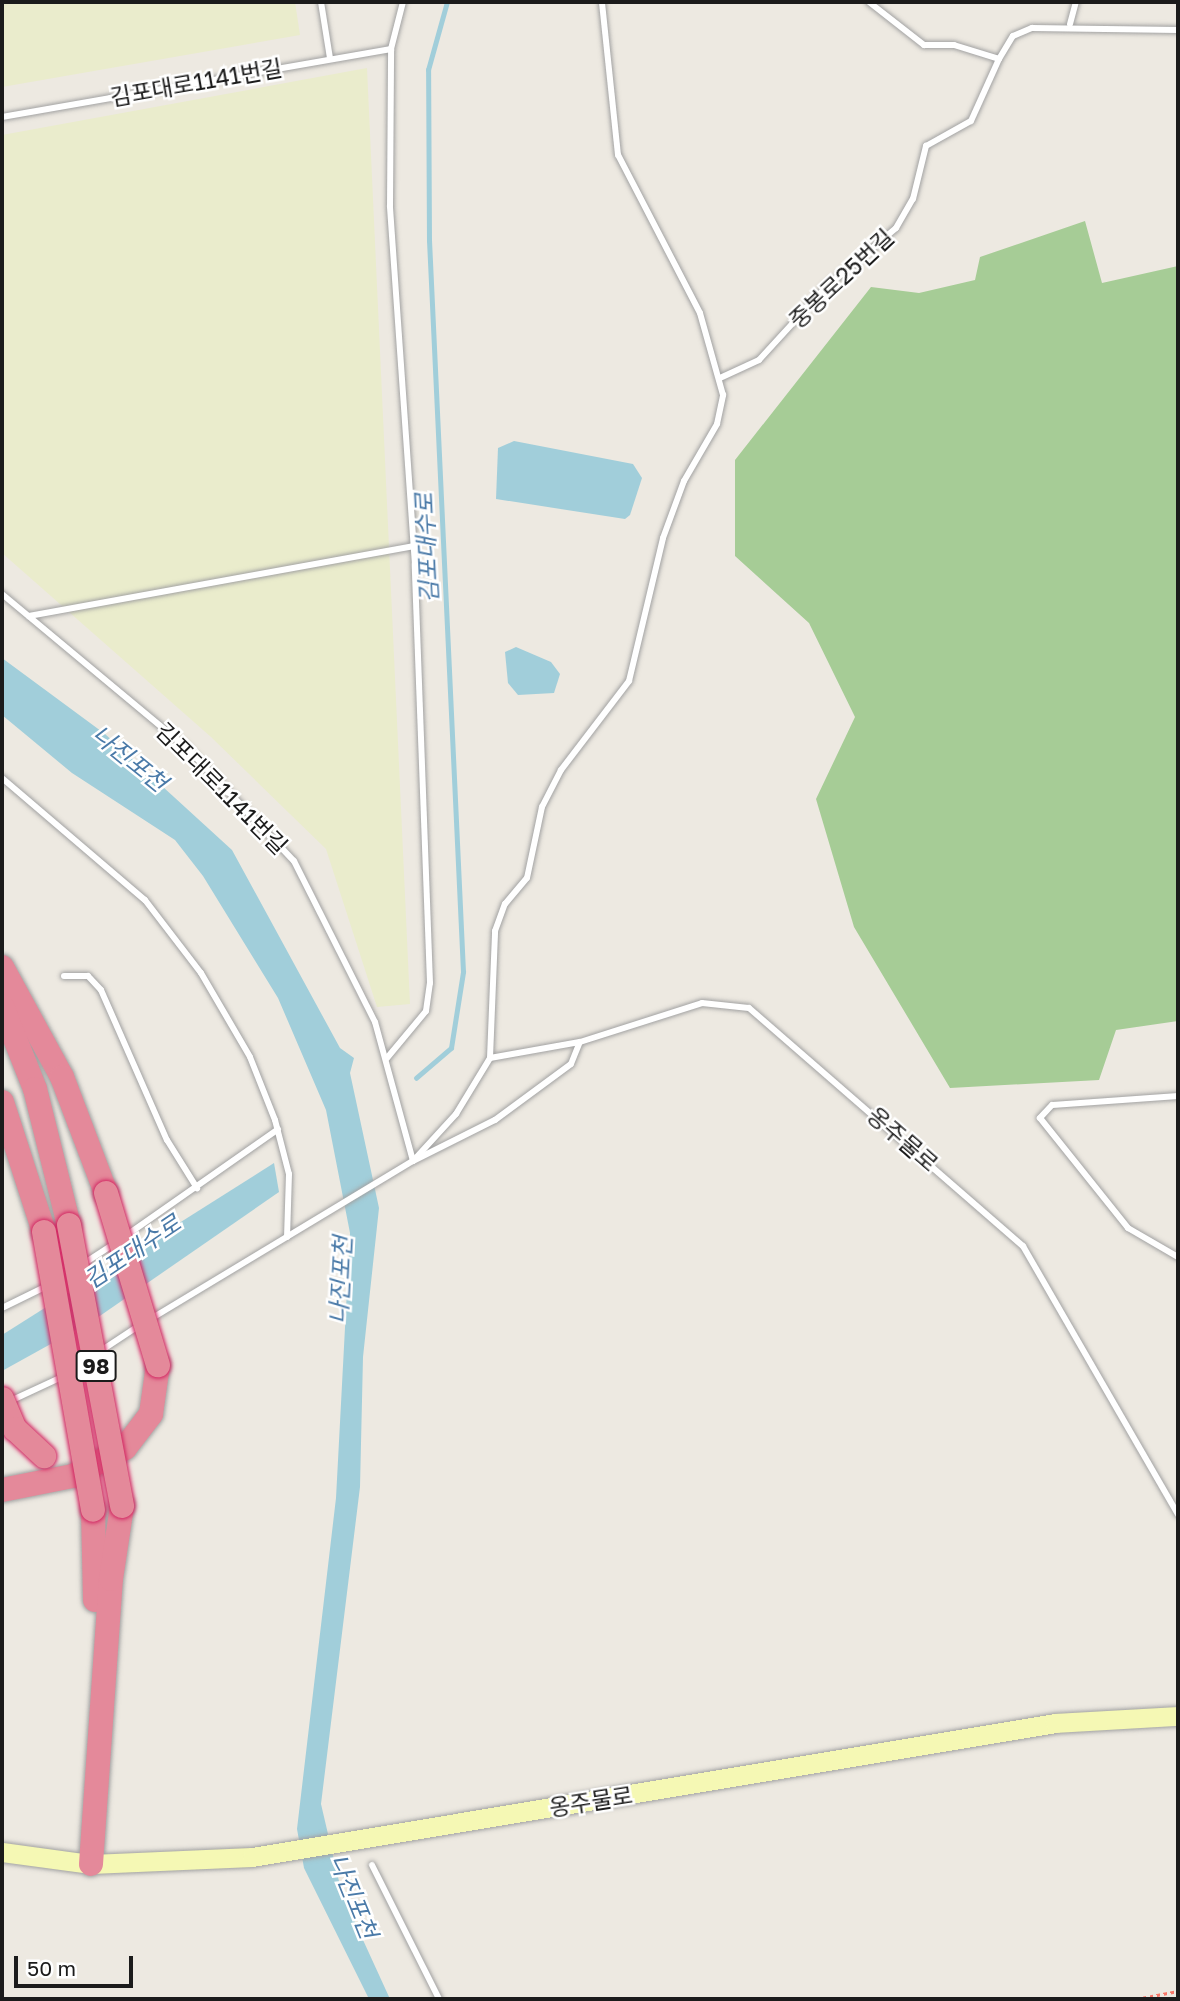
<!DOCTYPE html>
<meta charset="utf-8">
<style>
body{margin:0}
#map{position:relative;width:1180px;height:2001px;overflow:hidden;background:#ede9e1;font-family:"Golos Text","Noto Sans KR",sans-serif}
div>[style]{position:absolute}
.farmland>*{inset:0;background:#eaeccc}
.forest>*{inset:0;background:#a6cc96}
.water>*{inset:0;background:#a1ceda}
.stream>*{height:4.5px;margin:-2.25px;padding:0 2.25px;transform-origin:2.25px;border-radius:2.25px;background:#a1ceda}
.path>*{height:2.5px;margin-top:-1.25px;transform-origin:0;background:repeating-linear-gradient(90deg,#f77668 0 3.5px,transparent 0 7px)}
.roads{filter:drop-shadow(0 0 2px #a2a2a2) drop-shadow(0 0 2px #a2a2a2)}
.lane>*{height:6px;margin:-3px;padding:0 3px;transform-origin:3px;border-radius:3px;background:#fff}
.secondary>*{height:19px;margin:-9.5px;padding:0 9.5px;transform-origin:9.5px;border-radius:9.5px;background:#f5f8b4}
.highway>*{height:24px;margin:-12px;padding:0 12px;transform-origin:12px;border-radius:12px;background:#e4899a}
.bridges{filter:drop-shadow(0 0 2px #d22662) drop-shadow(0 0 2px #d22662)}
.highway-bridge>*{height:24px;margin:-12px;padding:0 12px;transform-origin:12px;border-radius:12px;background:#e4899a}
span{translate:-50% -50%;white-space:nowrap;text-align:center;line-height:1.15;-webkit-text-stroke:5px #fff;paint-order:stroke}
.shield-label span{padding:2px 5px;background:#fff;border:2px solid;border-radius:5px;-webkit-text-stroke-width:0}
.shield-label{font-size:21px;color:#1b1b1b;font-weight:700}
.street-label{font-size:23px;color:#1b1b1b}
.water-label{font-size:24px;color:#4a7aa8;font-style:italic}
.frame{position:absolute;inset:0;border:4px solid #1b1b1b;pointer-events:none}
.scale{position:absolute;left:14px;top:1956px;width:119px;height:32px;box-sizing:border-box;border:4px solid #1b1b1b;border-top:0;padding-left:9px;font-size:21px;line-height:24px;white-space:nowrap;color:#1b1b1b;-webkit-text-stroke:5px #fff;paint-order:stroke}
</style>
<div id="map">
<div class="farmland">
<i style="clip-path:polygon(2px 2px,295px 2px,300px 35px,2px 87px)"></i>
<i style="clip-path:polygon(367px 68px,410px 1004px,377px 1007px,326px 849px,211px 737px,2px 553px,2px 135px)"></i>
</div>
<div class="forest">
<i style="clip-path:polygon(1085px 221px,1102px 283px,1178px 266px,1178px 1021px,1116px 1030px,1099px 1080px,950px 1088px,854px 927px,816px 799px,855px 717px,809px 623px,735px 556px,735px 460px,871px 287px,919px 293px,975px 280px,980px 257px)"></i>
</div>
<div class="water">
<i style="clip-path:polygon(514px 441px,633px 464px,642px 478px,630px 515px,625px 519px,496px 499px,498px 448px)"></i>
<i style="clip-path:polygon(516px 647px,551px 662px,560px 674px,554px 693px,518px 695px,508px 683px,505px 652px)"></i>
<i style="clip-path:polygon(2px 658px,105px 734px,232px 850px,340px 1048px,354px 1058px,350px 1073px,379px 1208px,363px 1357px,360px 1487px,321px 1804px,342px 1894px,390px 1999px,369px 1999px,304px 1868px,297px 1829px,336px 1498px,350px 1233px,326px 1110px,278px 998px,203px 876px,175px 840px,72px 773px,2px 715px)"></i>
<i style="clip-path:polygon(274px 1163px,279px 1192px,94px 1320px,2px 1371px,2px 1335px)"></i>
</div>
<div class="stream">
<i style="left:416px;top:1078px;width:46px;rotate:-40.6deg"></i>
<i style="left:451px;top:1048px;width:77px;rotate:-81deg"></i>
<i style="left:463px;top:972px;width:732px;rotate:-92.66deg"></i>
<i style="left:429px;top:241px;width:171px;rotate:-90.3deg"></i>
<i style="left:428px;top:70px;width:71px;rotate:-74.4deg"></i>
</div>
<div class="path">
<i style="left:1136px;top:1999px;width:43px;rotate:-10.8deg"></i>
</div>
<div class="roads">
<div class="lane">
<i style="left:321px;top:2px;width:57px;rotate:80.9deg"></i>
<i style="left:869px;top:2px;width:70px;rotate:38deg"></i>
<i style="left:924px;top:45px;width:30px"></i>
<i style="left:954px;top:45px;width:47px;rotate:17.3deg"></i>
<i style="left:999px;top:59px;width:27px;rotate:-59deg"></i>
<i style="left:1013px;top:36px;width:21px;rotate:-23deg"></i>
<i style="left:1032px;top:28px;width:146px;rotate:0.8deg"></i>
<i style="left:1070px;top:24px;width:23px;rotate:-75deg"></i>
<i style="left:2px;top:117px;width:395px;rotate:-9.9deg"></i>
<i style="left:720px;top:378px;width:43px;rotate:-24.8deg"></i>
<i style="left:759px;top:360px;width:98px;rotate:-47.5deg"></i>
<i style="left:825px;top:288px;width:93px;rotate:-40.2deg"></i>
<i style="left:896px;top:228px;width:34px;rotate:-60deg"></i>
<i style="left:913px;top:199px;width:55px;rotate:-76.2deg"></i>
<i style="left:926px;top:146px;width:51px;rotate:-29.1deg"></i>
<i style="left:971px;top:121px;width:68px;rotate:-65.7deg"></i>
<i style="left:2px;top:594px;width:242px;rotate:39.8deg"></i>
<i style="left:188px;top:749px;width:154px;rotate:46.6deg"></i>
<i style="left:294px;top:861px;width:180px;rotate:63.3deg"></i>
<i style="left:375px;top:1022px;width:144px;rotate:74.7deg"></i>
<i style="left:413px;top:1161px;width:92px;rotate:-26.6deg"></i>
<i style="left:495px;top:1120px;width:94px;rotate:-36.4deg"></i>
<i style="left:571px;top:1064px;width:24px;rotate:-68deg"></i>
<i style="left:29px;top:616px;width:390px;rotate:-10.3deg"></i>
<i style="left:2px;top:778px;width:188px;rotate:40.5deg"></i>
<i style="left:145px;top:900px;width:92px;rotate:52.5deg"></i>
<i style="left:201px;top:973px;width:97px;rotate:59.7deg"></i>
<i style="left:250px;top:1057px;width:68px;rotate:68.4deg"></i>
<i style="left:275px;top:1120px;width:56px;rotate:75.5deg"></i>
<i style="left:289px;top:1174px;width:63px;rotate:91.8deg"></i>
<i style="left:64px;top:976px;width:24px"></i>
<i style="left:88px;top:976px;width:19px;rotate:47deg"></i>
<i style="left:101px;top:990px;width:164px;rotate:66.3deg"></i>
<i style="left:167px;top:1140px;width:57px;rotate:58deg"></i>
<i style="left:387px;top:1058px;width:61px;rotate:-50.3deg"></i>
<i style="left:426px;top:1011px;width:28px;rotate:-82deg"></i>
<i style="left:430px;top:983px;width:418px;rotate:-92.1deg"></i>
<i style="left:415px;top:565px;width:360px;rotate:-94deg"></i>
<i style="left:390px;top:206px;width:157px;rotate:-89.6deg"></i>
<i style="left:391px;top:49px;width:49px;rotate:-75.7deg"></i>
<i style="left:490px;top:1058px;width:91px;rotate:-10.1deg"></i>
<i style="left:580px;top:1042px;width:128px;rotate:-17.7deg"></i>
<i style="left:702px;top:1003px;width:47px;rotate:6.1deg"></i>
<i style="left:749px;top:1008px;width:363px;rotate:41deg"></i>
<i style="left:1023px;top:1246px;width:310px;rotate:60deg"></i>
<i style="left:1178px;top:1096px;width:126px;rotate:175.9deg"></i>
<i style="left:1052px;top:1105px;width:18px;rotate:133deg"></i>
<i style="left:1040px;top:1118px;width:141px;rotate:51.3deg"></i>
<i style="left:1128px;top:1228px;width:58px;rotate:30.1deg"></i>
<i style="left:124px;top:1237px;width:188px;rotate:-35deg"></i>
<i style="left:83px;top:1264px;width:38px;rotate:-33deg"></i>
<i style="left:2px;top:1308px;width:50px;rotate:-26.1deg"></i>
<i style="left:149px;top:1320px;width:308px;rotate:-31.1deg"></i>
<i style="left:413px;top:1161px;width:64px;rotate:-47.5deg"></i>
<i style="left:456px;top:1114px;width:66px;rotate:-58.7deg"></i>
<i style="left:490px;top:1058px;width:127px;rotate:-87.7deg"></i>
<i style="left:495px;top:931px;width:29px;rotate:-70deg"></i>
<i style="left:505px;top:904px;width:34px;rotate:-50deg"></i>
<i style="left:527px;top:878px;width:73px;rotate:-78.1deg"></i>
<i style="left:542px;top:807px;width:42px;rotate:-62.8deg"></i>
<i style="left:561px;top:770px;width:112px;rotate:-52.6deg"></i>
<i style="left:629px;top:681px;width:147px;rotate:-76.6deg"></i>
<i style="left:663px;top:538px;width:61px;rotate:-69.8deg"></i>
<i style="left:684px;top:481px;width:66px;rotate:-59.9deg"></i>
<i style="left:717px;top:424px;width:30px;rotate:-78deg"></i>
<i style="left:723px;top:395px;width:85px;rotate:-105.7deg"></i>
<i style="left:700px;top:313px;width:178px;rotate:-117.4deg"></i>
<i style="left:618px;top:155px;width:154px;rotate:-96deg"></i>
<i style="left:99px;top:1352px;width:49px;rotate:-33.4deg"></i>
<i style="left:8px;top:1402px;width:62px;rotate:-24.9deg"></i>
<i style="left:372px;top:1865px;width:150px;rotate:63.4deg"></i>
</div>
<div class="secondary">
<i style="left:2px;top:1852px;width:90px;rotate:7.7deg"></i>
<i style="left:91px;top:1864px;width:161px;rotate:-2.5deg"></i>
<i style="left:252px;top:1857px;width:814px;rotate:-9.47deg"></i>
<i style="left:1055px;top:1723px;width:123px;rotate:-3.3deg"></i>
</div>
<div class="highway">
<i style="left:2px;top:967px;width:125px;rotate:61.4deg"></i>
<i style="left:62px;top:1077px;width:124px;rotate:69.2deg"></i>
<i style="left:2px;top:1006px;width:89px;rotate:68.3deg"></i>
<i style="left:35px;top:1089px;width:140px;rotate:76deg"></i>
<i style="left:2px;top:1102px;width:137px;rotate:72.1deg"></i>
<i style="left:2px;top:1490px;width:72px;rotate:-11.2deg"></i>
<i style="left:73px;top:1476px;width:59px;rotate:-28.3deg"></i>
<i style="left:125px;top:1448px;width:43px;rotate:-52.6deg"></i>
<i style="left:151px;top:1414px;width:49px;rotate:-81.9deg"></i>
<i style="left:93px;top:1510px;width:90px;rotate:88.7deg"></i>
<i style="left:91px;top:1864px;width:286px;rotate:-86deg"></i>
<i style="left:111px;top:1579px;width:74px;rotate:-81.4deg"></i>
</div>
</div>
<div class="bridges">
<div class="highway-bridge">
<i style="left:106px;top:1193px;width:180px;rotate:73.2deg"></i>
<i style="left:69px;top:1225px;width:286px;rotate:79.3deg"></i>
<i style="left:44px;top:1232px;width:282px;rotate:80deg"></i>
<i style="left:2px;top:1399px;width:33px;rotate:67deg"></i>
<i style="left:15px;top:1429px;width:40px;rotate:43deg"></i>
</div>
</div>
<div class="shield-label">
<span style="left:96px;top:1366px">98</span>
</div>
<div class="street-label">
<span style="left:196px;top:82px;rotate:-10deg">김포대로1141번길</span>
<span style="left:841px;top:278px;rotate:-43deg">중봉로25번길</span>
<span style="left:222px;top:788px;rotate:45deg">김포대로1141번길</span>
<span style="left:903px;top:1139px;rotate:41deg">옹주물로</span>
<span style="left:591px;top:1801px;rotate:-9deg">옹주물로</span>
</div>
<div class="water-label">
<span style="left:426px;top:548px;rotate:-93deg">김포대수로</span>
<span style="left:130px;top:758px;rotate:39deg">나진포천</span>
<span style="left:132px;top:1251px;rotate:-34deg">김포대수로</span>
<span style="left:340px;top:1280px;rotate:-87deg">나진포천</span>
<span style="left:354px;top:1896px;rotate:68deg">나진포천</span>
</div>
<div class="frame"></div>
<div class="scale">50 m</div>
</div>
